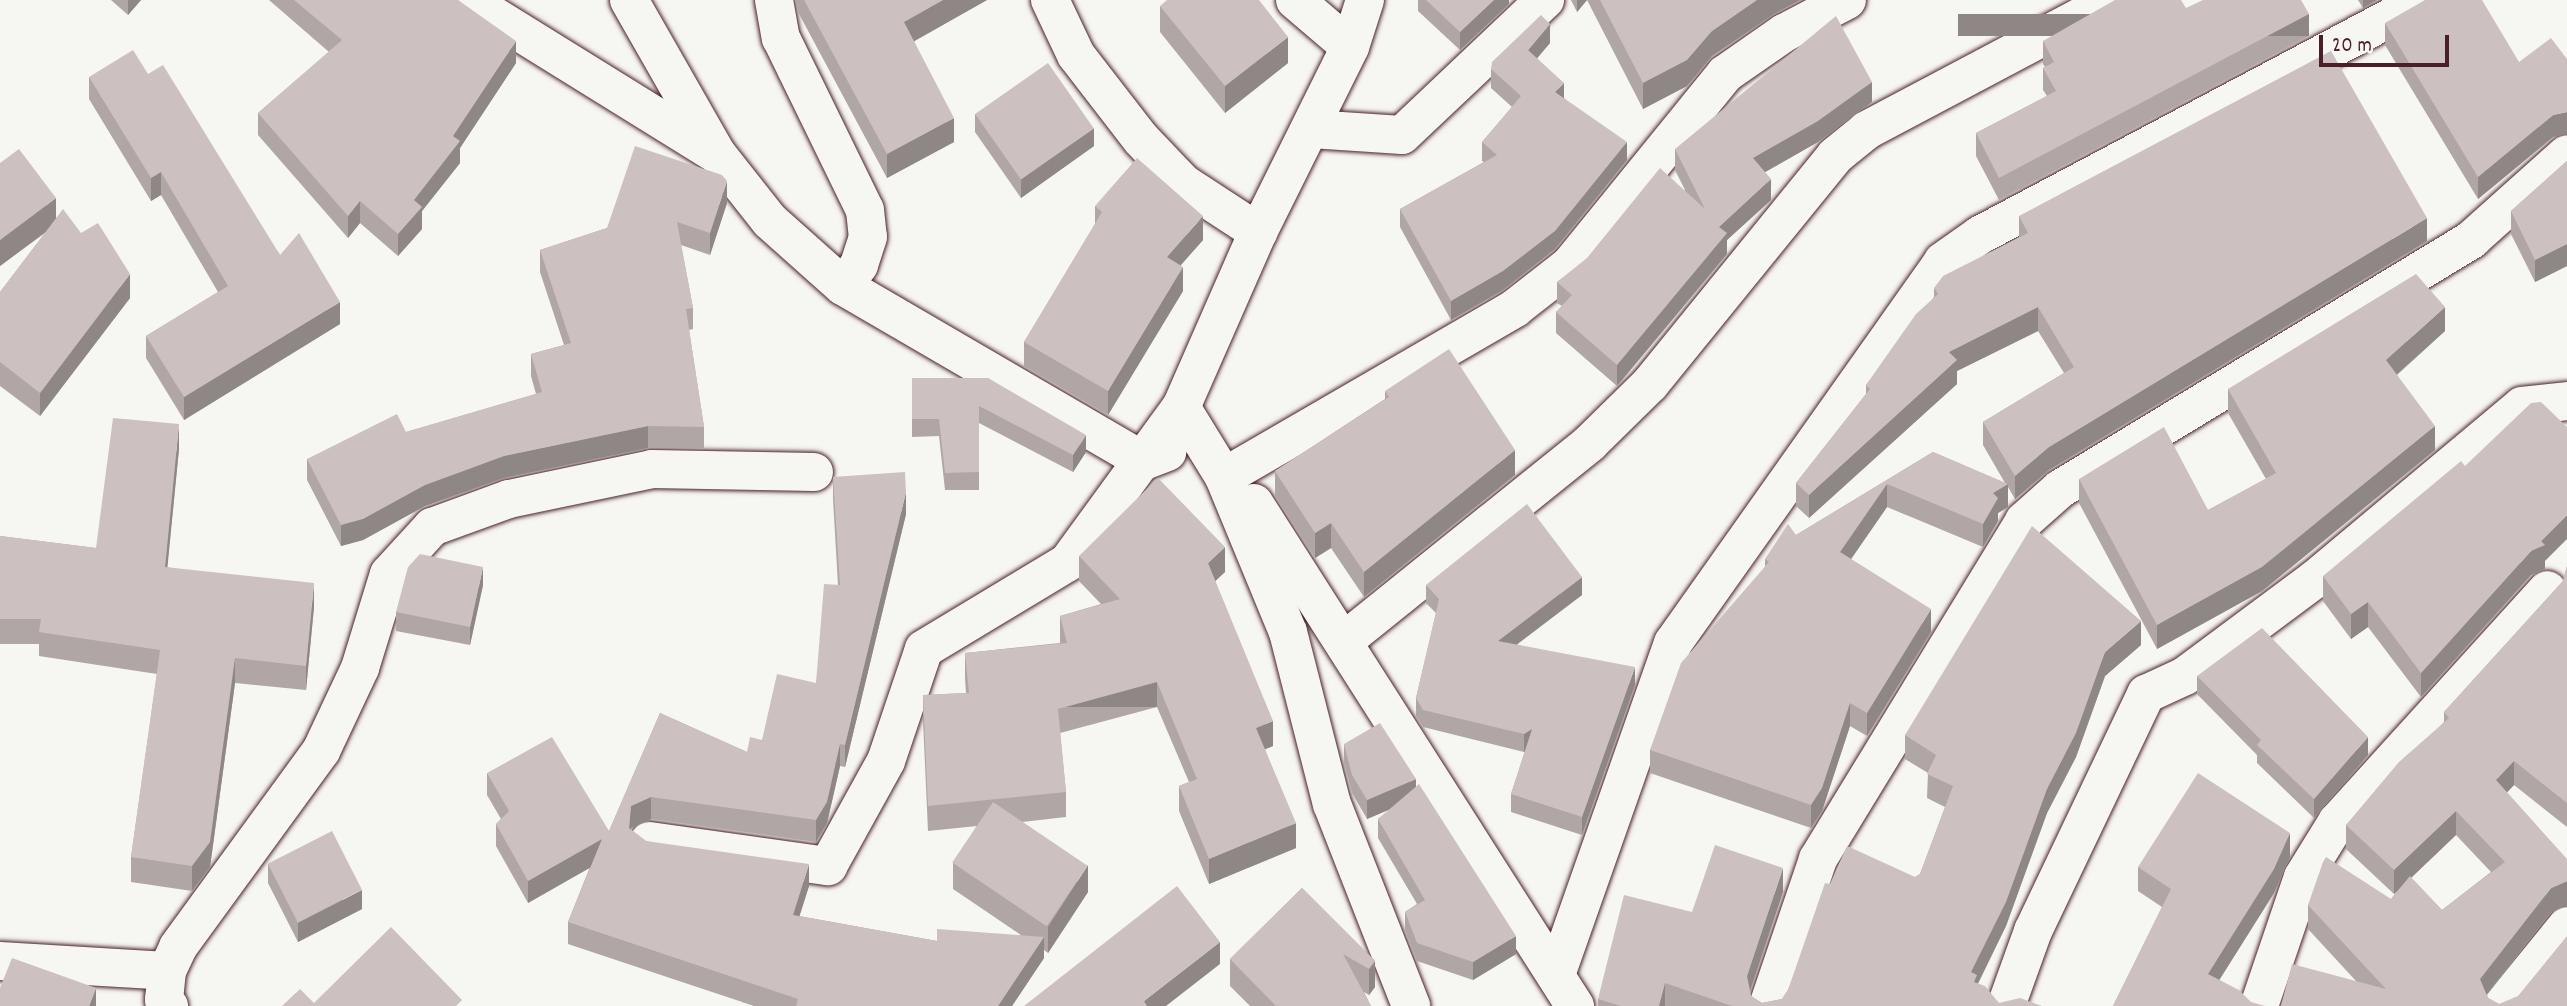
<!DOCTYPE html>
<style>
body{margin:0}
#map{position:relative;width:2567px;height:1006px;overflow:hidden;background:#f6f6f2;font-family:Dekko,sans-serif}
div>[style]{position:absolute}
.roads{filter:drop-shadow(0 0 2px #4a1f2b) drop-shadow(0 0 2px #4a1f2b)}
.minor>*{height:38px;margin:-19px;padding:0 19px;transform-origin:19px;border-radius:19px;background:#f6f6f2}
.wall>*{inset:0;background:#afa6a5}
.shaded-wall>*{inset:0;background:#8f8786;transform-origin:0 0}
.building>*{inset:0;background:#ccc1c0;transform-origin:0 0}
span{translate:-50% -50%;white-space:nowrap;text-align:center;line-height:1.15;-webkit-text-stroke:7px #f6f6f2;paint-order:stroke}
.scale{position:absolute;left:2319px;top:35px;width:130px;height:32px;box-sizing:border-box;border:4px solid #4a1f2b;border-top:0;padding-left:9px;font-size:21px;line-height:24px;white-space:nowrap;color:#4a1f2b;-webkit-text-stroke:5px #f6f6f2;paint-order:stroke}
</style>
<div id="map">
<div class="roads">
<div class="minor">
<i style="left:468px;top:0;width:287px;rotate:31.8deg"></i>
<i style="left:629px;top:0;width:177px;rotate:60.3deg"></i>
<i style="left:717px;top:154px;width:85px;rotate:51.7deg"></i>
<i style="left:770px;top:221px;width:98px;rotate:41.7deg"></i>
<i style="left:843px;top:286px;width:348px;rotate:30.2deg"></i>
<i style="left:1144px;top:461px;width:25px;rotate:-21deg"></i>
<i style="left:774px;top:0;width:39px;rotate:80deg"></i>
<i style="left:781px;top:38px;width:191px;rotate:64deg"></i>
<i style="left:865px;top:210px;width:27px;rotate:84deg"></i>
<i style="left:868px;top:237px;width:29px;rotate:108deg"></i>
<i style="left:859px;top:265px;width:26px;rotate:127deg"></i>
<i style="left:1050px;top:0;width:61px;rotate:64.7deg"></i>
<i style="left:1076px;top:55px;width:106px;rotate:52.3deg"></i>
<i style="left:1141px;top:139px;width:61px;rotate:46.3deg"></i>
<i style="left:1183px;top:183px;width:90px;rotate:33.2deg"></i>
<i style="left:1295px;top:0;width:72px;rotate:40.5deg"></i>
<i style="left:1365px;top:0;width:49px;rotate:107.7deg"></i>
<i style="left:1350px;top:47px;width:207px;rotate:116.4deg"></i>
<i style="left:1258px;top:232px;width:191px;rotate:113.7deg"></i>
<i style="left:1181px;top:407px;width:82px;rotate:58.4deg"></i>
<i style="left:1224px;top:477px;width:168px;rotate:67.6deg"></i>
<i style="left:1288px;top:632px;width:178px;rotate:75.7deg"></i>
<i style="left:1332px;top:804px;width:217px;rotate:68.6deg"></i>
<i style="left:1311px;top:129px;width:91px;rotate:3.8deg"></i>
<i style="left:1402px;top:135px;width:197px;rotate:-43.4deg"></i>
<i style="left:1224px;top:477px;width:337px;rotate:-30.1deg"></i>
<i style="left:1515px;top:308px;width:70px;rotate:-38deg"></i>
<i style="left:1570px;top:265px;width:246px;rotate:-50.9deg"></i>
<i style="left:1725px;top:74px;width:72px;rotate:-34.8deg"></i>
<i style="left:1784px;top:33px;width:71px;rotate:-27.6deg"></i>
<i style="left:1254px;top:503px;width:597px;rotate:57.46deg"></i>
<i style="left:1344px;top:641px;width:316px;rotate:-38.8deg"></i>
<i style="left:1590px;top:443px;width:84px;rotate:-44.5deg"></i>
<i style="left:1650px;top:384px;width:294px;rotate:-50.9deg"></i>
<i style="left:1835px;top:156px;width:41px;rotate:-39.1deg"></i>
<i style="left:1867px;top:130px;width:278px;rotate:-27.9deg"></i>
<i style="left:649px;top:841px;width:181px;rotate:8deg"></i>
<i style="left:828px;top:866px;width:120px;rotate:-61.1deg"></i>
<i style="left:886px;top:761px;width:118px;rotate:-71.3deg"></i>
<i style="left:924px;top:649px;width:168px;rotate:-31.1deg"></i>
<i style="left:1068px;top:562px;width:192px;rotate:-53.9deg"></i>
<i style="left:0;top:961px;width:167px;rotate:3.4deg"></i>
<i style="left:167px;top:971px;width:26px;rotate:-65deg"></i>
<i style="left:178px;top:947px;width:243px;rotate:-53.9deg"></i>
<i style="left:321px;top:751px;width:92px;rotate:-64.8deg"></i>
<i style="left:360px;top:668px;width:98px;rotate:-72.9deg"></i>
<i style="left:389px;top:574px;width:64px;rotate:-47.5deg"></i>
<i style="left:432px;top:527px;width:82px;rotate:-20deg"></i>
<i style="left:509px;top:499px;width:146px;rotate:-11.8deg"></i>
<i style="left:652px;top:469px;width:162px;rotate:1.1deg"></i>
<i style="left:167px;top:971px;width:29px;rotate:96deg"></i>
<i style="left:164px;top:1000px;width:8px;rotate:50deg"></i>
<i style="left:1556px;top:975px;width:352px;rotate:-70.6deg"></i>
<i style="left:1673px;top:643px;width:468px;rotate:-54.7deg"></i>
<i style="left:1943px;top:261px;width:45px;rotate:-35.1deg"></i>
<i style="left:1980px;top:235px;width:502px;rotate:-27.89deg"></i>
<i style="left:1768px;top:1006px;width:155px;rotate:-71.2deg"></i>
<i style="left:1818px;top:859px;width:396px;rotate:-58.6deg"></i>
<i style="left:2024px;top:521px;width:48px;rotate:-41.6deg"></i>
<i style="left:2060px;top:489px;width:482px;rotate:-31.2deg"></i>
<i style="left:2472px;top:239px;width:127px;rotate:-41.8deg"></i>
<i style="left:2006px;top:1006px;width:80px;rotate:-70.2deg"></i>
<i style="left:2033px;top:931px;width:263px;rotate:-64.5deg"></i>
<i style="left:2146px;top:694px;width:43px;rotate:-24.8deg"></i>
<i style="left:2185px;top:676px;width:161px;rotate:-36.7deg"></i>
<i style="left:2314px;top:580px;width:271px;rotate:-39.9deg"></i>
<i style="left:2522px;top:406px;width:45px;rotate:-6.3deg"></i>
<i style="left:2259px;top:1006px;width:136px;rotate:-71.2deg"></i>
<i style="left:2303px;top:877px;width:65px;rotate:-58.3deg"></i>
<i style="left:2337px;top:822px;width:313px;rotate:-47.8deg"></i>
<i style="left:2502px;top:1006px;width:103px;rotate:-50.9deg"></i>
</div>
</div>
<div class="wall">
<i style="clip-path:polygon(111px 0,141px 0,128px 15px)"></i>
<i style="clip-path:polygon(269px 0,458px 0,516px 63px,460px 148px,460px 163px,422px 211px,422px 229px,398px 256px,360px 223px,348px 238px,258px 135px,258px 113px,329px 52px)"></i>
<i style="clip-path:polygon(795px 0,987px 0,914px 41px,954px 142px,887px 178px,799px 14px)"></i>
<i style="clip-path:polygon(1418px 0,1509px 0,1509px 4px,1460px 50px,1418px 11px)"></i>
<i style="clip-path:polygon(1571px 0,1587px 0,1577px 12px)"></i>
<i style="clip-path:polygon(1587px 0,1800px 0,1774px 14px,1712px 56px,1687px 86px,1643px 109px)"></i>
<i style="clip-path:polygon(2358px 0,2377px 0,2363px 8px)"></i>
<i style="clip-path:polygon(1160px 6px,1288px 63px,1225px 113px,1160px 32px)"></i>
<i style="clip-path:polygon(2186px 8px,2309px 36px,1999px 200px,1976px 156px,1976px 133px,2047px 96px,2043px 90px,2043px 68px,2045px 67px,2043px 64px,2043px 41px)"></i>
<i style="clip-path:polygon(2385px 23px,2553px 137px,2478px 199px,2385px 45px)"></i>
<i style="clip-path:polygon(1550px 43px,1537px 58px,1564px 98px,1627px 160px,1555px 249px,1503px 290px,1451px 320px,1400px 227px,1400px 209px,1484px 162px,1482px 161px,1482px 142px,1512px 107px,1491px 88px,1491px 69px)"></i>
<i style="clip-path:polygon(148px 74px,280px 255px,340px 324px,184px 420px,146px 358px,146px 336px,218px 292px,161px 195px,151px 201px,89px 99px,89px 77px)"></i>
<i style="clip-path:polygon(1872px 102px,1818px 142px,1765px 172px,1771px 200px,1727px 240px,1727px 254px,1617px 386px,1556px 333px,1556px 312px,1562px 306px,1557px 303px,1557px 282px,1685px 190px,1675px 170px,1675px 149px)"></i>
<i style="clip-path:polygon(975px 114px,1094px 146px,1021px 198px,975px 132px)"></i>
<i style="clip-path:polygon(2567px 161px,2567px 266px,2535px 282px,2511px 234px,2511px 211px)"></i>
<i style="clip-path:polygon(0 163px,56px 217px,130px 298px,40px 416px,0 386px,0 292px,45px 233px,0 266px)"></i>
<i style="clip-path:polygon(727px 203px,710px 255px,681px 245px,693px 308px,693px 329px,689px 330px,704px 427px,704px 448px,648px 448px,504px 478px,425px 506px,363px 540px,341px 546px,307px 480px,307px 459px,406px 432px,536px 394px,531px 376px,531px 354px,564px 345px,540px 272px,540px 250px,607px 228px)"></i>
<i style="clip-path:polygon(1095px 206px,1203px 240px,1180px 265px,1183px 291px,1108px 415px,1024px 366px,1024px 342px,1095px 224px)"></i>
<i style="clip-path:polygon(2019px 216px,2427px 241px,2049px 470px,2015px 499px,2008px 487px,2008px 507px,1998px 513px,1998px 521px,1983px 547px,1887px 507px,1851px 559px,1931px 632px,1867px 736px,1850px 726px,1822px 811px,1811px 828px,1650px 773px,1650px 750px,1765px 567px,1765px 559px,1796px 535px,1933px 452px,2005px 483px,1983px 445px,1983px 422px,2064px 373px,2038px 331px,1957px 371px,1957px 384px,1809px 518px,1796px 506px,1796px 483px,1866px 394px,1866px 385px,1934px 297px,1934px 288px,2019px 237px)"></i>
<i style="clip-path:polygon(2445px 331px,2397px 375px,2435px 450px,2262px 591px,2157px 649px,2079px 503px,2079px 479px,2208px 510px,2266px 479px,2228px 413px,2228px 389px)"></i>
<i style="clip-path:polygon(912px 378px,988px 378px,1086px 452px,1073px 472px,979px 423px,979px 490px,945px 490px,939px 436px,912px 437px)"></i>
<i style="clip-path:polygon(1385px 391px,1515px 475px,1364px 597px,1331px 548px,1315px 558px,1275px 496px,1275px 471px,1385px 399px)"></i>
<i style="clip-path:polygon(179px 449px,167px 567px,314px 607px,306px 690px,235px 683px,210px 867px,192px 891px,131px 882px,131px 857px,157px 674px,39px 656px,39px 644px,0 644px,0 536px,96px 548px)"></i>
<i style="clip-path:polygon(833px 477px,906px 514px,845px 767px,840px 766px,827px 823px,816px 842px,651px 819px,631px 828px,631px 830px,646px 841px,809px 886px,799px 916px,937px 941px,1021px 935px,953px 889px,953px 863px,977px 826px,928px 831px,923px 720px,923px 695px,966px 693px,965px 678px,965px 653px,1060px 643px,1060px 616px,1101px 604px,1079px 581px,1079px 556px,1225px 572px,1215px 581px,1273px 746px,1265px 749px,1296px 848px,1209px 884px,1179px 811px,1179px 786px,1189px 782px,1157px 707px,1060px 733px,1066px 792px,1066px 817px,1022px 822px,1088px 892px,1048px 953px,1044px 950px,1044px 958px,1012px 1006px,754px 1006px,568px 944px,568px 922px,590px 867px,528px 903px,496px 846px,496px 824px,501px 819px,487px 795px,487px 773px,609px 831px,660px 713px,747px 752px,762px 740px,816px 683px,838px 585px,833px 499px)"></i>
<i style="clip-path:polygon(2545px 561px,2545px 569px,2531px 575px,2421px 697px,2368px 627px,2351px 639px,2323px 601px,2323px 576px)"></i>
<i style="clip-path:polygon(evenodd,2567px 566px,2567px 827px,2514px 785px,2507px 792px,2551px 912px,2487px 995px,2488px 998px,2499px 1004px,2567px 1006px,2281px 1006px,2356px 981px,2308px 929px,2308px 905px,2391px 899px,2398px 890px,2394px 894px,2346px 849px,2346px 825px,2444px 722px,2444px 712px,2563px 581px,2567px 566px,2456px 835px,2491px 872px,2442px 910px,2411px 878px,2456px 835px)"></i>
<i style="clip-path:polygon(483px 585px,470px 645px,396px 631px,396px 612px)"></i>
<i style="clip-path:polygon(1426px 585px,1582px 595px,1516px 644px,1635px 685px,1582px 835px,1511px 812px,1511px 794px,1525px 751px,1524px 752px,1423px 727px,1416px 716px,1416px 698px,1436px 613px,1426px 603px)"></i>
<i style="clip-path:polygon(2141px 645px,2105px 676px,2076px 757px,2047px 813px,2006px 926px,1978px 984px,1999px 1003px,2042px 1006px,1598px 1006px,1598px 999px,1692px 912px,1783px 892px,1750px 991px,1751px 996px,1762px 1003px,1782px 999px,1788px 990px,1830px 884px,1915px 877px,1920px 874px,1945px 807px,1927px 798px,1928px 773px,1905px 759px,1905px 735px)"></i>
<i style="clip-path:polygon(2197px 676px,2368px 755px,2314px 818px,2257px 763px,2257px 755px,2197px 694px)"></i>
<i style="clip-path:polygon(1344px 744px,1416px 787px,1516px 954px,1473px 980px,1417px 961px,1405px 930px,1405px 912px,1417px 904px,1378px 838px,1378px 819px,1391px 809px,1367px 819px,1352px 793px,1344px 763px)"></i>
<i style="clip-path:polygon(2290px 857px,2274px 893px,2219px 980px,2251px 1002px,2113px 1006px,2162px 907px,2138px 891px,2138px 867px)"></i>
<i style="clip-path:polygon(268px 864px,362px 909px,298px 942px,268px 883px)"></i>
<i style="clip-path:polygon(1302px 888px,1375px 961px,1375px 987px,1369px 995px,1364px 992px,1371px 1006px,1250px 1006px,1230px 986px,1230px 959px)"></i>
</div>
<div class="shaded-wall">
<i style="clip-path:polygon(128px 0,141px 0,128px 15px)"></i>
<i style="clip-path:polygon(943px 0,987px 0,904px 47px,904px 22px)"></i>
<i style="clip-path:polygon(1494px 0,1509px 0,1509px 4px,1460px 50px,1460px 32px)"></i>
<i style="clip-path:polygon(1577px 0,1587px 0,1577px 12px)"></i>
<i style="clip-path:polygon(1757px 0,1800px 0,1774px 14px,1712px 56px,1687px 86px,1643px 109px,1643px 83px,1712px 31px)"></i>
<i style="clip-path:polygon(2363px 0,2377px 0,2363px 8px)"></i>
<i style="left:2309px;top:14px;width:22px;height:351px;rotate:90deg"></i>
<i style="clip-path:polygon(1550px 24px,1550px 43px,1528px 69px,1528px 50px)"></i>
<i style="clip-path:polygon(1288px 37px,1288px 63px,1225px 113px,1225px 86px)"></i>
<i style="clip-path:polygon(516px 41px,516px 63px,460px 148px,460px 163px,422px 211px,422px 229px,398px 256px,398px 234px,414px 200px,453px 136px)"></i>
<i style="clip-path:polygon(1872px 82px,1872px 102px,1818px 142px,1753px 179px,1753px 158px)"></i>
<i style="clip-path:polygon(1564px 83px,1564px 101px,1555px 92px)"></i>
<i style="clip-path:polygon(2567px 112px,2567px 134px,2553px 137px,2478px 199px,2478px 177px,2553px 115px)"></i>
<i style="clip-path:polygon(954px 118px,954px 142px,887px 178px,887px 154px)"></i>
<i style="clip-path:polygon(1094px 128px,1094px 146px,1021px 198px,1021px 179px)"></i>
<i style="clip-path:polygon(1627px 142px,1627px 160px,1555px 249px,1503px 290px,1451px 320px,1451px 301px)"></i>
<i style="clip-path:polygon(161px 172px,161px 195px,151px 201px,151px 178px)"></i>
<i style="clip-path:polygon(1771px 179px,1771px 200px,1727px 240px,1727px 254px,1617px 386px,1617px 365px,1719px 227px)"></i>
<i style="clip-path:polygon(727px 181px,727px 203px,710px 255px,710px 233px)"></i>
<i style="clip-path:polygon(56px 198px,56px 224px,0 266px,0 240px)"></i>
<i style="clip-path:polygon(360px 201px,360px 223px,348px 238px,348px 216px)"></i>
<i style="clip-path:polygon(1203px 216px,1203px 240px,1167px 281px,1167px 257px)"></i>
<i style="clip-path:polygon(2427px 218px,2427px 241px,2049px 470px,2015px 499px,2015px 476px,2049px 447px)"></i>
<i style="clip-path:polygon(2567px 244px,2567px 266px,2535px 282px,2535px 260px)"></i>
<i style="clip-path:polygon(1183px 267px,1183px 291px,1108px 415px,1108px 391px)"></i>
<i style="clip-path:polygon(130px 274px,130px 298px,40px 416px,40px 393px)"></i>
<i style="clip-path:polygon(340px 302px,340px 324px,184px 420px,184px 397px)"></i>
<i style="clip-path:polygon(2038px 307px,2038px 331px,1957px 371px,1957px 384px,1809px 518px,1809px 495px,1949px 352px)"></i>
<i style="clip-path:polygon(2445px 307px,2445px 331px,2386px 384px,2386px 360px)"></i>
<i style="clip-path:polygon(179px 424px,179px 449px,165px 592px,165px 567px)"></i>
<i style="clip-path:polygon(648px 426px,648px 448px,504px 478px,425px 506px,363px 540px,341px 546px,341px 525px,425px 485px,504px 456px)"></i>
<i style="clip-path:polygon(2435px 426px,2435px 450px,2262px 591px,2157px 649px,2157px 625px)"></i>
<i style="clip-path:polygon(1086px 435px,1086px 452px,1073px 472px,1073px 455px)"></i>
<i style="clip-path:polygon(1515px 450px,1515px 475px,1364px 597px,1364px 572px)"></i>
<i style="clip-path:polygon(1887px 484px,1887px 507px,1840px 575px,1840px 552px)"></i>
<i style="clip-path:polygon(2008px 484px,2008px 507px,1998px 513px,1998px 521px,1983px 547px,1983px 524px,1993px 493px)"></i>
<i style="clip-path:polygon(906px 492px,906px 514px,845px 767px,845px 745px)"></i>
<i style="clip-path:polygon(2567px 515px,2567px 539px,2545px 561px,2545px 569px,2531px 575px,2421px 697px,2421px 673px,2531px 551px)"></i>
<i style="clip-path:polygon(1331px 523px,1331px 548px,1315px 558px,1315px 533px)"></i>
<i style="clip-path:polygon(1225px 547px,1225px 572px,1208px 588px,1208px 563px)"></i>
<i style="clip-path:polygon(483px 567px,483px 585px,470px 645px,470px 627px)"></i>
<i style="clip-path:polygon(1582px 577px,1582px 595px,1498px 659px,1498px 641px)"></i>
<i style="clip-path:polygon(314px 583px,314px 607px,306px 690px,306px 666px)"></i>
<i style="clip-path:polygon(2368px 602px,2368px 627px,2351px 639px,2351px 614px)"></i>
<i style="clip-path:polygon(1931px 609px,1931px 632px,1867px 736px,1867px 713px)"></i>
<i style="clip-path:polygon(2141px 621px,2141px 645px,2105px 676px,2076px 757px,2047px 813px,2006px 926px,1977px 985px,1977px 999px,1971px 972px,2047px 789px,2105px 652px)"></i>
<i style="clip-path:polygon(235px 658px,235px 683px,210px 867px,192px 891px,192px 866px)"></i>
<i style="clip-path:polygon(1635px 667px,1635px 685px,1582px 835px,1582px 817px)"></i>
<i style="left:1157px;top:682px;width:25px;height:103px;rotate:90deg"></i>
<i style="clip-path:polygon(1850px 703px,1850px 726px,1822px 811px,1811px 828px,1811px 805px)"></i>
<i style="clip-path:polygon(1273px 721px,1273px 746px,1256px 753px,1256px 728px)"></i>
<i style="clip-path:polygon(1532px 729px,1532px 747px,1524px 752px,1524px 734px)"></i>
<i style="clip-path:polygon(2368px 737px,2368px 755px,2314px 818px,2314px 799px)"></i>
<i style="clip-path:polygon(840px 744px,840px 766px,827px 823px,816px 842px,816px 820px)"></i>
<i style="clip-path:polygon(2514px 761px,2514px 785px,2496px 804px,2496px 780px)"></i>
<i style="clip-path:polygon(1416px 779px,1416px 798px,1367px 819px,1367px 800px)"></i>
<i style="clip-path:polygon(651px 797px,651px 819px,631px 828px,629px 850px,629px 828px,631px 806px)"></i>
<i style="clip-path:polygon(2456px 811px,2456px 835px,2394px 894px,2394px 870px)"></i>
<i style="clip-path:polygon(1296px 823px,1296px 848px,1209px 884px,1209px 859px)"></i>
<i style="clip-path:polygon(2290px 833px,2290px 857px,2274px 893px,2208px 998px,2208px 974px)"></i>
<i style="clip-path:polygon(602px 839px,602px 861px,528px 903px,528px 881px)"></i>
<i style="clip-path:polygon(809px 864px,809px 886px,793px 937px,793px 915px)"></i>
<i style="clip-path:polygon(1088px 865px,1088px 892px,1048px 953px,1048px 927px)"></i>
<i style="clip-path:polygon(1783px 868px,1783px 892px,1747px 1000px,1747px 976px)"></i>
<i style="clip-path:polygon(2567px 881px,2567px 905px,2551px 912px,2480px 1003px,2480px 979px,2551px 888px)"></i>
<i style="clip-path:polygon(362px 890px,362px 909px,298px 942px,298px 923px)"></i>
<i style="clip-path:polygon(1516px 936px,1516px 954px,1473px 980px,1473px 962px)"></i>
<i style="clip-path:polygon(1044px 937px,1044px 958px,1012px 1006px,998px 1006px)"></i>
<i style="clip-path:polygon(1220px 942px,1220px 964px,1166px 1006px,1144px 1006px,1144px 1001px)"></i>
<i style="clip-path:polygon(1375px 961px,1375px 987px,1369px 995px,1369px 969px)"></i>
<i style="clip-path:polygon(1665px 983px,1665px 1006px,1659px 1006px)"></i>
<i style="clip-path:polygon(96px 988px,96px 1006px,89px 1006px)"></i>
</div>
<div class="building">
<i style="clip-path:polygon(294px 0,458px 0,516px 41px,453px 136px,460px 141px,414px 200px,422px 207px,398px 234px,360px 201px,348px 216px,258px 113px,342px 40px)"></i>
<i style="clip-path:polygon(804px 0,943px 0,904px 22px,954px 118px,887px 154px)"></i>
<i style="clip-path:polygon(1167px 0,1259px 0,1288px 37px,1225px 86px,1160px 6px)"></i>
<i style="clip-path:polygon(1426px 0,1494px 0,1460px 32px)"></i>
<i style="clip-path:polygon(1600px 0,1757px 0,1712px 31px,1687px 60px,1643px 83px)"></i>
<i style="clip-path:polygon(2115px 0,2181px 0,2186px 8px,2203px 0,2301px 0,2309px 14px,1999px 178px,1976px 133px,2056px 91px,2043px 68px,2054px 62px,2043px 41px)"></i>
<i style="clip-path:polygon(2425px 0,2482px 0,2519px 62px,2551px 38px,2567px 59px,2567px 112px,2553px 115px,2478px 177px,2385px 23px)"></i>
<i style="clip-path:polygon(1541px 15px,1550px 24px,1528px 50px,1564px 83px,1555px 92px,1627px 142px,1555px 231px,1503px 271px,1451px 301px,1400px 209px,1497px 155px,1482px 142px,1521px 96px,1491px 69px,1492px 62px)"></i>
<i style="clip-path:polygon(1836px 16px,1872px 82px,1818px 121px,1753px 158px,1771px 179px,1719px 227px,1727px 233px,1617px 365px,1556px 312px,1572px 295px,1557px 282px,1587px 258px,1660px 168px,1705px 209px,1675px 149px)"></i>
<i style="clip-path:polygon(133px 50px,148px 74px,163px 65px,280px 255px,299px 233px,340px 302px,184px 397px,146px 336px,228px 286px,161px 172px,151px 178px,89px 77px)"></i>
<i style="clip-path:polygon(2331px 51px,2427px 218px,2049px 447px,2015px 476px,1983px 422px,2074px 367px,2038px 307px,1949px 352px,1957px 360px,1809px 495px,1796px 483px,1870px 389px,1866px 385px,1916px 314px,1938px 294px,1934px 288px,1943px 276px,2028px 233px,2019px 216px)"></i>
<i style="left:1048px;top:63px;width:80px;height:89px;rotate:55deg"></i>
<i style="clip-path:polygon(635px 146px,722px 175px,727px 181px,710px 233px,677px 222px,693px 308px,686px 309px,704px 427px,648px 426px,504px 456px,425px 485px,363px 519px,341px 525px,307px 459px,397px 414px,406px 432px,542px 392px,531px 354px,571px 343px,540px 250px,607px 228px)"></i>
<i style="clip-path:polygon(19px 149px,56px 198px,0 240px,0 163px)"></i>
<i style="clip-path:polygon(1137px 158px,1203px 216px,1167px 257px,1183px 267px,1108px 391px,1024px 342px,1102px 212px,1095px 206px)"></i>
<i style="clip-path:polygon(2567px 161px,2567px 244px,2535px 260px,2511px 211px)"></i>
<i style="clip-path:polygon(63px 209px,81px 233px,98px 223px,130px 274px,40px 393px,0 362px,0 292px)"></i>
<i style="clip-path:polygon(2416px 274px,2445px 307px,2386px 360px,2435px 426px,2262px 567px,2157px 625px,2079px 479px,2164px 427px,2208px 510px,2276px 473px,2228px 389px)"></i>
<i style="clip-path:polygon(1449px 349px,1515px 450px,1364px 572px,1331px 523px,1315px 533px,1275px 471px,1389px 397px,1385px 391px)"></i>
<i style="clip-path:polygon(912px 378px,988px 378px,1086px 435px,1073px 455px,979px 406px,979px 472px,945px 473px,939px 419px,912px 419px)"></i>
<i style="clip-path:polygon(2541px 402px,2567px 427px,2567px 515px,2541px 541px,2545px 545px,2531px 551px,2421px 673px,2368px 602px,2351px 614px,2323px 576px,2461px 461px,2465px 466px,2531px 403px)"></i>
<i style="clip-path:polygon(113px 418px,179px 424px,165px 567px,314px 583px,306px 666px,235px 658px,210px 842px,192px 866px,131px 857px,160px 650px,39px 632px,41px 619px,0 619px,0 536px,96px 548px)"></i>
<i style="clip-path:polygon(1933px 452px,2008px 484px,1993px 493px,1998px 498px,1983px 524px,1887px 484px,1840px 552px,1931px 609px,1867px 713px,1850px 703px,1822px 788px,1811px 805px,1650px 750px,1681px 663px,1769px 562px,1765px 559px,1788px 524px,1796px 535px)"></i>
<i style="clip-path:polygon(905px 472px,906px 492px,845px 745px,840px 744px,827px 802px,816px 820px,651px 797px,631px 806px,629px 828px,646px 841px,809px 864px,793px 915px,937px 941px,937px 929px,1044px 937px,998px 1006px,796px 1006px,798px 999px,568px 922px,602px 839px,528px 881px,496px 824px,509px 811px,487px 773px,552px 737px,609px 831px,660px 713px,747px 752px,750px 737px,762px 740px,777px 674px,816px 683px,824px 584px,840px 585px,833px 477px)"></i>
<i style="clip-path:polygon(1158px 478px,1225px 547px,1208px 563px,1273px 721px,1256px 728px,1296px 823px,1209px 859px,1179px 786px,1197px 779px,1157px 682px,1058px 709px,1066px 792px,928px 806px,923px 695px,969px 693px,965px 653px,1067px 643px,1060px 616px,1120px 599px,1079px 556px)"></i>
<i style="clip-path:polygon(1527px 504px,1582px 577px,1498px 641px,1635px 667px,1582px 817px,1511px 794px,1532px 729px,1524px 734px,1423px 710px,1416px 698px,1439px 599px,1426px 585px)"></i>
<i style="clip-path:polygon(2032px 526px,2141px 621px,2105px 652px,2076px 733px,2047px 789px,2006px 902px,1971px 972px,1977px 975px,1974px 982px,1985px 986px,1999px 1003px,2020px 998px,2042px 1006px,1732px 1006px,1665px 983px,1659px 1006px,1621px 1006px,1598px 999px,1624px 895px,1692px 912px,1715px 845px,1783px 868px,1747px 976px,1751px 996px,1762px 1003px,1782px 999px,1788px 990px,1825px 883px,1830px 884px,1847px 846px,1915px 877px,1920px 874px,1953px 786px,1927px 774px,1936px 755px,1905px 735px)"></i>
<i style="clip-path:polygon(420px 554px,483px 567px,470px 627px,396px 612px,408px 567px)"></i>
<i style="clip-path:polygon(2567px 566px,2567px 803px,2514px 761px,2496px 780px,2567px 859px,2567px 881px,2551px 888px,2480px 979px,2488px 998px,2499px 1004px,2518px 996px,2567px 936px,2567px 1006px,2281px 1006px,2292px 964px,2386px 989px,2308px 905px,2323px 862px,2326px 857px,2391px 899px,2410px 876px,2442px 910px,2505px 862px,2456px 811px,2394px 870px,2346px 825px,2399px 762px,2449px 718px,2444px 712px,2563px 581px)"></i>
<i style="clip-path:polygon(2262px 628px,2368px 737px,2314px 799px,2257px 745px,2261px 740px,2197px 676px)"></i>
<i style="clip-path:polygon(1380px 723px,1416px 779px,1367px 800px,1352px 775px,1344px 744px)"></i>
<i style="clip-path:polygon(2198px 773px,2290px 833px,2274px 869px,2208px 974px,2239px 990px,2251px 1002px,2265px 1006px,2113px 1006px,2171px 889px,2138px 867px)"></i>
<i style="clip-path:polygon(1419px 784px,1516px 936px,1473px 962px,1417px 943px,1405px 912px,1425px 900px,1378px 819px)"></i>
<i style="left:993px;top:802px;width:114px;height:73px;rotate:34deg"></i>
<i style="left:332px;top:831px;width:66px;height:72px;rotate:63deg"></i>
<i style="clip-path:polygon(1177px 886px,1220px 942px,1144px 1001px,1147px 1006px,1024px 1006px)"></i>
<i style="clip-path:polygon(1302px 888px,1375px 961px,1369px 969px,1343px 954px,1371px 1006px,1276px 1006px,1230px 959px)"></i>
<i style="clip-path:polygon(391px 927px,462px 1000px,456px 1006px,282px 1006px,300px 989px,314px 1003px)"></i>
<i style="clip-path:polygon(12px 958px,96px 988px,89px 1006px,0 1006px,0 988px)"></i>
</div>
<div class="scale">20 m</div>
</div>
